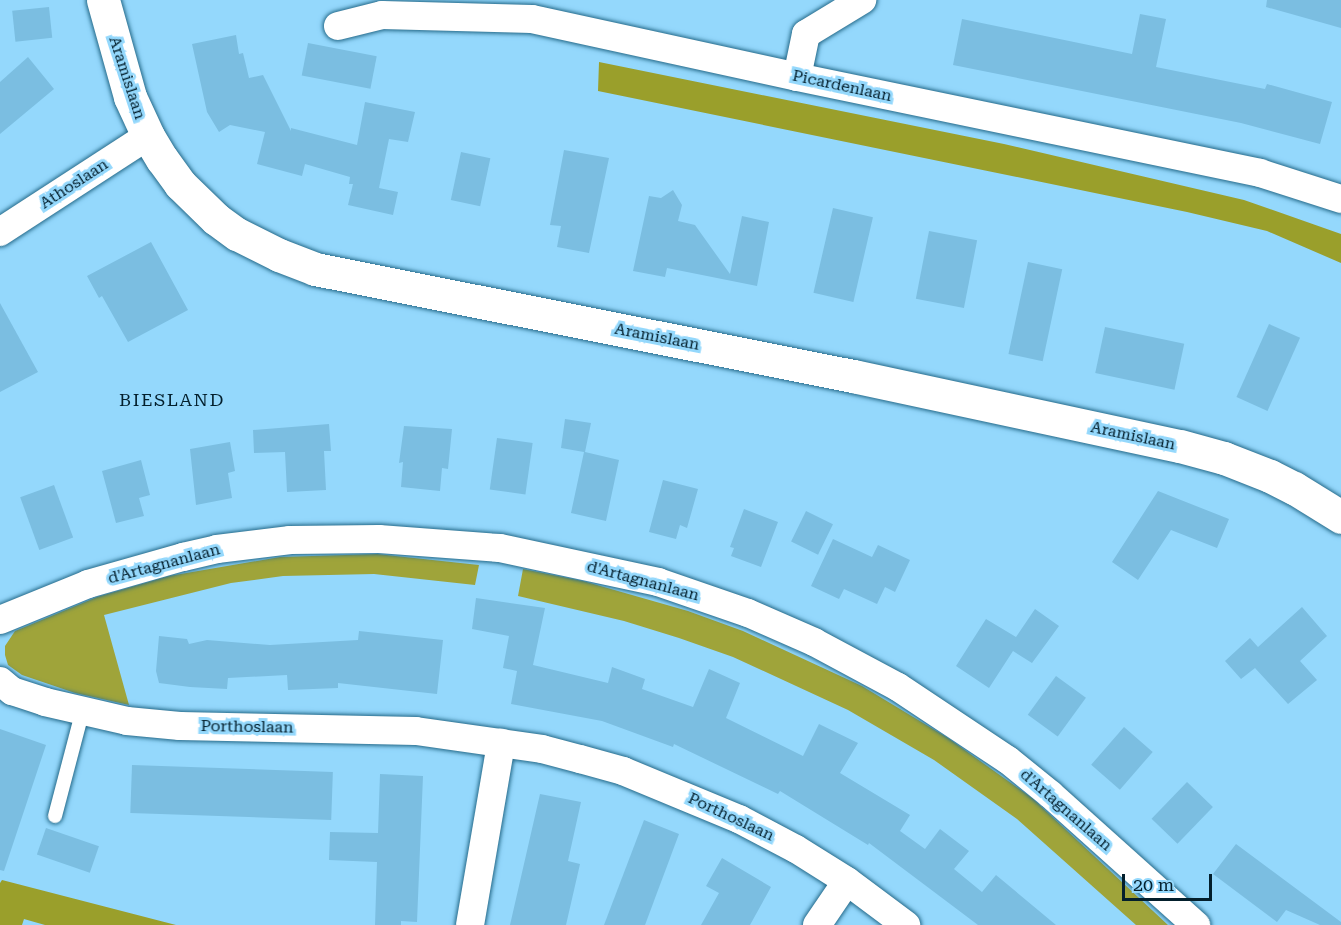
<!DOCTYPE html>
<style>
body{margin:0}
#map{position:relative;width:1341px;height:925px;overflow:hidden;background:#94d8fc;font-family:"Roboto Serif",serif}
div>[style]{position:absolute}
.green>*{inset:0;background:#9fa43a}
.forest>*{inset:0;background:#9a9f2b}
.building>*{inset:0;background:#7bbee1;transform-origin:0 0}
.roads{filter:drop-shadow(0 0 2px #256a8a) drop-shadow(0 0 2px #256a8a)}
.lane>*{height:14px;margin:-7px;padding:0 7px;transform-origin:7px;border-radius:7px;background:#fff}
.street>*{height:28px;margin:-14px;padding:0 14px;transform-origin:14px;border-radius:14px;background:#fff}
.secondary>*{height:33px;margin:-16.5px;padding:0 16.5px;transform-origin:16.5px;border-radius:16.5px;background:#fff}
span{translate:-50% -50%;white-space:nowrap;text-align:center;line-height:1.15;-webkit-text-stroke:6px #94d8fc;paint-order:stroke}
.street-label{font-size:16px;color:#031f2c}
.neighbourhood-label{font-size:18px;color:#031f2c;letter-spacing:1.5px}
.scale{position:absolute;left:1122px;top:874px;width:90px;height:27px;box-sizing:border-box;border:3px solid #031f2c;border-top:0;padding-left:8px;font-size:18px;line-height:21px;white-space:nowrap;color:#031f2c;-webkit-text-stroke:4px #94d8fc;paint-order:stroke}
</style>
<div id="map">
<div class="green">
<i style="clip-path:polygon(377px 554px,479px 565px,475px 585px,374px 574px,283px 576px,231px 583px,104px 615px,129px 705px,75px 693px,22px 675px,8px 665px,5px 655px,5px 646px,15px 631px,97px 597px,169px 576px,280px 557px)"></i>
<i style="clip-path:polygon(523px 569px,583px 581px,688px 611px,743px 631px,862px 686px,948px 738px,1032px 798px,1168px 925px,1136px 925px,1017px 819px,934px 760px,848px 710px,733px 657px,679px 638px,624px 621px,518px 596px)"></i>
</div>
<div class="forest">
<i style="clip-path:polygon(599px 62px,1004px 144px,1244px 200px,1341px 234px,1341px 263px,1267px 231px,1187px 212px,598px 91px)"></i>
<i style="clip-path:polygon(2px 880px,176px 925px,45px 925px,24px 919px,22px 925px,0 925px,0 883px)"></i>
</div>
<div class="building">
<i style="clip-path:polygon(1267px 0,1341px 0,1341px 28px,1266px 7px)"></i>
<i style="left:49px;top:7px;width:31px;height:37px;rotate:84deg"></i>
<i style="clip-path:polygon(1140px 14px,1166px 19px,1156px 67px,1265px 89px,1267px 84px,1332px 102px,1320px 144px,1241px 123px,953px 65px,962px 19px,1132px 54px)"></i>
<i style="clip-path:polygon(236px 35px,239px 54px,243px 53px,249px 78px,263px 75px,291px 131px,291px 128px,357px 145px,365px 102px,415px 112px,408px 142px,389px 139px,379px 188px,398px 192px,393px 215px,348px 205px,353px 184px,349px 184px,350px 177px,305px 164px,302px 176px,257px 164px,265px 132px,230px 125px,219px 132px,207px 112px,192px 44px)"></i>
<i style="left:308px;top:43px;width:70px;height:33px;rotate:11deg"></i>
<i style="clip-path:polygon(28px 57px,54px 89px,0 134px,0 82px)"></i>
<i style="clip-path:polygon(564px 150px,609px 158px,589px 253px,557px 247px,561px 226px,550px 225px)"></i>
<i style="left:461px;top:152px;width:30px;height:49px;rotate:12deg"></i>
<i style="clip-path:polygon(673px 190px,682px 205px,678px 221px,695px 225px,730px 274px,742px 216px,769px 222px,757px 286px,667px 268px,665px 277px,633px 271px,649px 196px,661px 198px)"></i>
<i style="left:833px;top:208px;width:41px;height:87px;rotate:13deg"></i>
<i style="left:929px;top:231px;width:49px;height:69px;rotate:11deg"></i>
<i style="clip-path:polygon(151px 242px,188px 310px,128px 342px,102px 296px,99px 298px,87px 276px)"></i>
<i style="left:1028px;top:262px;width:35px;height:94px;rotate:12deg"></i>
<i style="clip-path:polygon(0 303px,38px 372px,0 392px)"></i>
<i style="left:1269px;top:324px;width:34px;height:80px;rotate:24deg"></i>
<i style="left:1105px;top:327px;width:81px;height:47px;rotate:12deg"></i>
<i style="clip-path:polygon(565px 419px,591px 423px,585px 452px,619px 460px,606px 521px,571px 513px,584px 452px,561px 448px)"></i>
<i style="clip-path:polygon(329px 424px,331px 451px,324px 451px,326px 490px,287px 492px,285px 452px,254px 453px,253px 430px)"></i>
<i style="clip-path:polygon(404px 426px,452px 429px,448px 469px,442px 468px,440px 491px,401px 487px,403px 462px,399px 463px)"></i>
<i style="left:497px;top:438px;width:36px;height:52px;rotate:8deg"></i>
<i style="clip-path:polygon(230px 442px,235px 471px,228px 473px,232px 498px,196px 505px,190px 449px)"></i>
<i style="clip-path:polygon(141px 460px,150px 495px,139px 498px,144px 516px,116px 523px,102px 471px)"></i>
<i style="clip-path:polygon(663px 480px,698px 489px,687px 528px,680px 525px,676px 539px,649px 532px)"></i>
<i style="left:54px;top:485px;width:56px;height:36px;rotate:70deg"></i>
<i style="clip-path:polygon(1158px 491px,1229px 519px,1217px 548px,1171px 530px,1138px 580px,1112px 562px)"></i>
<i style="clip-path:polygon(744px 509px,778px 522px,761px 567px,731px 556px,734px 548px,730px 547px)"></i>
<i style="left:806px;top:511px;width:30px;height:34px;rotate:26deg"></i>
<i style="clip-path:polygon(833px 539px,872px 557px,878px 545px,910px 560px,895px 592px,885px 587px,877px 604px,844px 589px,839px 599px,811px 586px)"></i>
<i style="clip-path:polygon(476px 598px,545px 608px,533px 665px,608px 683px,612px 667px,645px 679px,642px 689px,693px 707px,709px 669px,740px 683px,726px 718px,803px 756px,819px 724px,858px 743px,840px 773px,910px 815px,900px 831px,925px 849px,940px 829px,969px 851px,954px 869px,982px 892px,996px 875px,1056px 925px,978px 925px,869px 843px,868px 845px,780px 791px,778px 794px,674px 744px,673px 747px,602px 721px,511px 704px,517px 671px,503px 668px,509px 636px,472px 629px)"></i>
<i style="clip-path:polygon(1302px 607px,1327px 636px,1300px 661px,1317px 680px,1288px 704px,1255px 668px,1241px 679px,1225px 661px,1250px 638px,1258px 647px)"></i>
<i style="clip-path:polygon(1035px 609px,1059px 626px,1032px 663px,1013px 651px,989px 688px,956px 666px,986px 619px,1016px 637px)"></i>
<i style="clip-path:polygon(359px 631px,443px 640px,437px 694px,338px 683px,338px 688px,288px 690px,287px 675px,228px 678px,227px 689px,190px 687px,159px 683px,156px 671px,159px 636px,187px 639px,189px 644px,207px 640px,270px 645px,358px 640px)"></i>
<i style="left:1056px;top:676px;width:37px;height:48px;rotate:36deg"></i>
<i style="left:1124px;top:727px;width:38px;height:50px;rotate:41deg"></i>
<i style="clip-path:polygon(0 729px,46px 745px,4px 871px,0 870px)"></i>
<i style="left:132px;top:765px;width:201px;height:48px;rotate:2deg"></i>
<i style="clip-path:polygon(380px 774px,423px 776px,417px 922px,401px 921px,401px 925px,375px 925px,377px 862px,329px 860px,330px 832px,378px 833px)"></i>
<i style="left:1187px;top:782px;width:36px;height:51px;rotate:44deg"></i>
<i style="clip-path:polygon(540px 794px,581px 802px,568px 861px,580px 864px,566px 925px,510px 925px)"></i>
<i style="clip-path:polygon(644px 820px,679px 834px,645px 925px,604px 925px)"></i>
<i style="left:46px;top:828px;width:56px;height:28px;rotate:19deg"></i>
<i style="clip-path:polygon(1236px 844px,1341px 922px,1341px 925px,1320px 925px,1286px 910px,1277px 922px,1213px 874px)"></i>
<i style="clip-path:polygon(722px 858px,771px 887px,750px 925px,701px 925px,719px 893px,706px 886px)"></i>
</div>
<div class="roads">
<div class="lane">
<i style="left:55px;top:816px;width:106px;rotate:-75.3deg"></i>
</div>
<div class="street">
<i style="left:338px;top:26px;width:45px;rotate:-14deg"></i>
<i style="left:382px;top:15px;width:150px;rotate:1.5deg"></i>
<i style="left:532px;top:19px;width:271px;rotate:12.3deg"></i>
<i style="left:797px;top:77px;width:473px;rotate:11.7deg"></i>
<i style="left:1260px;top:173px;width:85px;rotate:17.8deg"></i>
<i style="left:797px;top:77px;width:44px;rotate:-78.2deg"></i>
<i style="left:806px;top:34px;width:66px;rotate:-31.3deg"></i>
<i style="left:0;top:232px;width:176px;rotate:-33deg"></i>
<i style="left:0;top:620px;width:95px;rotate:-22.2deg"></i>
<i style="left:88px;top:584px;width:99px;rotate:-15.9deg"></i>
<i style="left:183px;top:557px;width:35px;rotate:-13deg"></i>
<i style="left:217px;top:549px;width:74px;rotate:-7deg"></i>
<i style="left:290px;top:540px;width:89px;rotate:-0.6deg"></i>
<i style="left:379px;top:539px;width:121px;rotate:4.3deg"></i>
<i style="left:500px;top:548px;width:162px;rotate:12.1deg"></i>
<i style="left:658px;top:582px;width:95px;rotate:19deg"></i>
<i style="left:748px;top:613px;width:72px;rotate:23.7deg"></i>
<i style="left:814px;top:642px;width:95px;rotate:28.2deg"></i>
<i style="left:898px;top:687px;width:132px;rotate:33.6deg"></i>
<i style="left:1008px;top:760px;width:55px;rotate:39.1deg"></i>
<i style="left:1051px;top:795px;width:195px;rotate:41.9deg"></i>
<i style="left:0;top:681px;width:16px;rotate:40deg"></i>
<i style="left:12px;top:691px;width:35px;rotate:18deg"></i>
<i style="left:45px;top:702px;width:84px;rotate:13deg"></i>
<i style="left:127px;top:721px;width:53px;rotate:5.4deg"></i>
<i style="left:180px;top:726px;width:236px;rotate:1.2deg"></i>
<i style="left:416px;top:731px;width:127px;rotate:8.1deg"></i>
<i style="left:542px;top:749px;width:39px;rotate:15deg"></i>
<i style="left:580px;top:759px;width:45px;rotate:15.6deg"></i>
<i style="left:623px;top:771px;width:126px;rotate:22.5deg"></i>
<i style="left:739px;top:819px;width:64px;rotate:27.8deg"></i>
<i style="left:796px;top:849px;width:60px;rotate:32.1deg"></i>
<i style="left:847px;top:881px;width:74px;rotate:36.7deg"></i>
<i style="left:470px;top:925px;width:185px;rotate:-80.3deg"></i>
<i style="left:817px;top:925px;width:53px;rotate:-55.7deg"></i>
</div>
<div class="secondary">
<i style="left:103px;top:0;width:101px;rotate:74.4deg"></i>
<i style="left:130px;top:97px;width:43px;rotate:65.2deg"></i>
<i style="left:148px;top:136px;width:27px;rotate:59deg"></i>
<i style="left:162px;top:159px;width:31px;rotate:54deg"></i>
<i style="left:180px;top:184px;width:50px;rotate:44.2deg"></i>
<i style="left:216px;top:219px;width:26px;rotate:36deg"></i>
<i style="left:237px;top:234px;width:47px;rotate:26.6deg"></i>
<i style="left:279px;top:255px;width:39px;rotate:21deg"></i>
<i style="left:315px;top:269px;width:549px;rotate:11.25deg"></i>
<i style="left:853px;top:376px;width:334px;rotate:12.1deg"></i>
<i style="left:1180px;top:446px;width:46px;rotate:15.3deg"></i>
<i style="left:1224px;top:458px;width:49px;rotate:21.4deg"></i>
<i style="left:1270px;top:476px;width:27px;rotate:27deg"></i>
<i style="left:1294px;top:488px;width:55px;rotate:31.7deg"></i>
</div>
</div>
<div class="street-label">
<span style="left:127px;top:78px;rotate:72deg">Aramislaan</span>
<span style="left:842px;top:86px;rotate:12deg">Picardenlaan</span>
<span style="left:74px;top:184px;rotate:-33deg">Athoslaan</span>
<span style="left:657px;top:337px;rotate:11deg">Aramislaan</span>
<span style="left:1133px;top:436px;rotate:12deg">Aramislaan</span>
<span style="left:164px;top:564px;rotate:-15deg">d'Artagnanlaan</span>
<span style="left:643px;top:581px;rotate:15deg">d'Artagnanlaan</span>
<span style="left:247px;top:727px;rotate:1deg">Porthoslaan</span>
<span style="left:1066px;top:810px;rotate:41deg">d'Artagnanlaan</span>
<span style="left:731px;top:817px;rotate:25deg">Porthoslaan</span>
</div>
<div class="neighbourhood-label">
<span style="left:172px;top:400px">BIESLAND</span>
</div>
<div class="scale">20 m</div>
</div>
